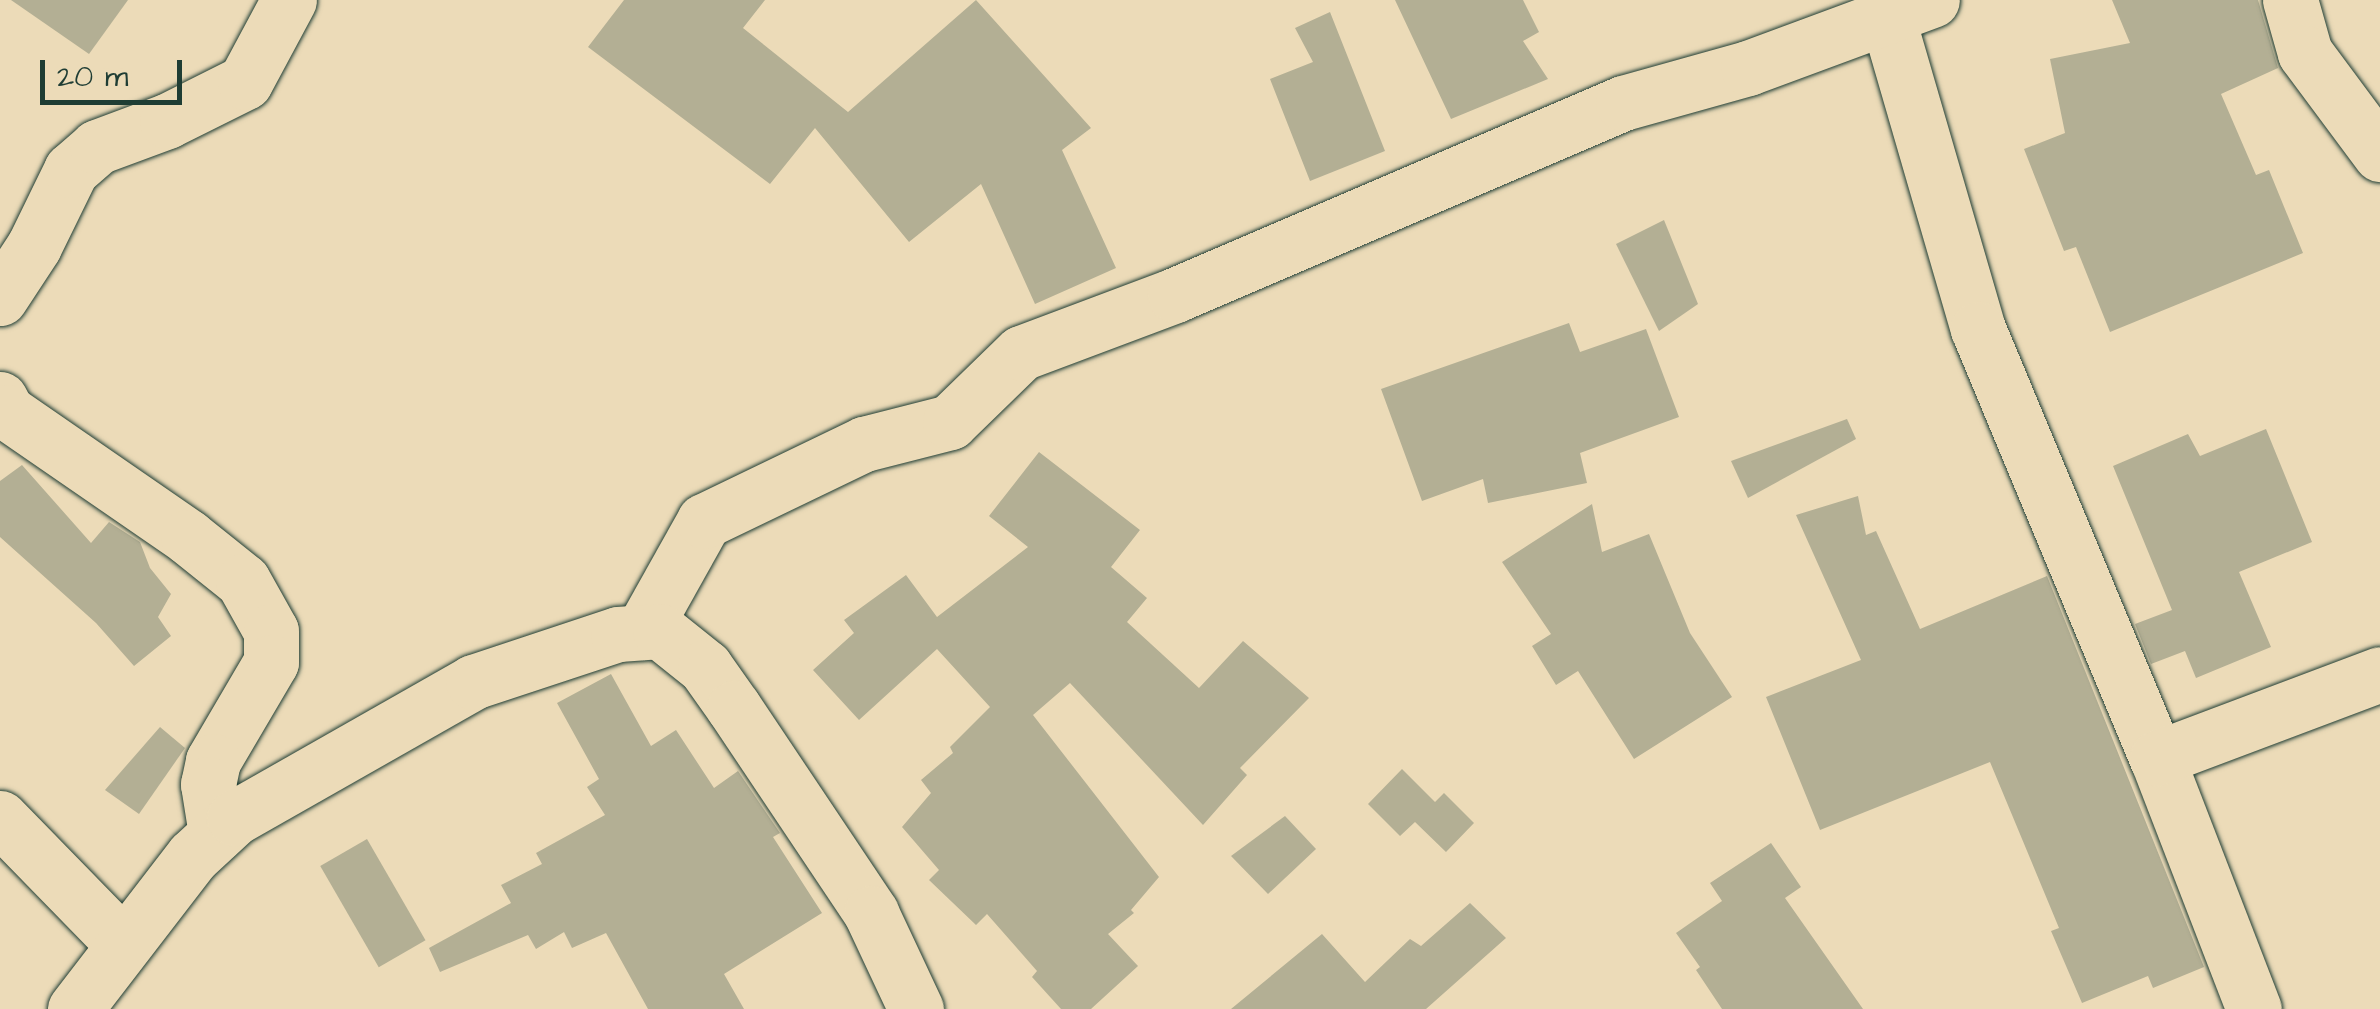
<!DOCTYPE html>
<style>
body{margin:0}
#map{position:relative;width:2380px;height:1009px;overflow:hidden;background:#ecdbb8;font-family:"Architects Daughter",sans-serif}
div>[style]{position:absolute}
.building>*{inset:0;background:#b3af94;transform-origin:0 0}
.roads{filter:drop-shadow(0 0 2px #1f3d34) drop-shadow(0 0 2px #1f3d34)}
.street>*{height:55px;margin:-27.5px;padding:0 27.5px;transform-origin:27.5px;border-radius:27.5px;background:#ecdbb8}
span{translate:-50% -50%;white-space:nowrap;text-align:center;line-height:1.15;-webkit-text-stroke:10px #ecdbb8;paint-order:stroke}
.scale{position:absolute;left:40px;top:60px;width:142px;height:45px;box-sizing:border-box;border:5px solid #1f3d34;border-top:0;padding-left:12px;font-size:30px;line-height:35px;white-space:nowrap;color:#1f3d34;-webkit-text-stroke:8px #ecdbb8;paint-order:stroke}
</style>
<div id="map">
<div class="building">
<i style="clip-path:polygon(11px 0,128px 0,89px 54px)"></i>
<i style="clip-path:polygon(624px 0,765px 0,743px 28px,848px 112px,976px 0,1091px 128px,1062px 150px,1116px 268px,1035px 304px,981px 184px,909px 242px,815px 128px,770px 184px,588px 47px)"></i>
<i style="clip-path:polygon(1395px 0,1523px 0,1539px 32px,1523px 41px,1548px 79px,1451px 119px)"></i>
<i style="clip-path:polygon(2112px 0,2258px 0,2278px 68px,2221px 94px,2256px 175px,2269px 170px,2303px 253px,2110px 332px,2076px 247px,2064px 251px,2024px 149px,2065px 133px,2050px 59px,2130px 43px)"></i>
<i style="clip-path:polygon(1330px 12px,1385px 151px,1310px 181px,1270px 79px,1313px 62px,1295px 28px)"></i>
<i style="clip-path:polygon(1664px 220px,1698px 304px,1659px 331px,1616px 244px)"></i>
<i style="clip-path:polygon(1569px 323px,1580px 352px,1646px 329px,1679px 417px,1580px 453px,1587px 483px,1488px 503px,1483px 479px,1422px 501px,1381px 389px)"></i>
<i style="clip-path:polygon(1847px 419px,1856px 439px,1748px 498px,1731px 461px)"></i>
<i style="clip-path:polygon(2266px 429px,2312px 542px,2239px 572px,2271px 647px,2196px 678px,2185px 651px,2151px 664px,2135px 624px,2172px 610px,2113px 466px,2188px 434px,2200px 456px)"></i>
<i style="clip-path:polygon(1039px 452px,1140px 530px,1111px 567px,1147px 598px,1127px 622px,1199px 688px,1243px 641px,1309px 698px,1240px 768px,1247px 775px,1203px 825px,1070px 683px,1033px 715px,1159px 877px,1131px 910px,1134px 913px,1108px 934px,1138px 966px,1091px 1009px,1061px 1009px,1032px 977px,1037px 971px,987px 914px,976px 925px,929px 880px,939px 870px,902px 827px,931px 793px,921px 780px,953px 753px,950px 747px,990px 707px,937px 649px,859px 720px,813px 670px,854px 633px,844px 620px,906px 575px,937px 617px,1028px 547px,989px 516px)"></i>
<i style="clip-path:polygon(22px 465px,91px 543px,109px 522px,140px 542px,150px 568px,171px 594px,158px 617px,171px 636px,134px 666px,96px 623px,0 537px,0 481px)"></i>
<i style="clip-path:polygon(1858px 496px,1866px 535px,1876px 531px,1920px 629px,2047px 576px,2204px 967px,2153px 988px,2148px 976px,2082px 1003px,2051px 931px,2059px 928px,1990px 762px,1820px 830px,1766px 697px,1861px 660px,1796px 515px)"></i>
<i style="clip-path:polygon(1592px 504px,1602px 552px,1649px 534px,1690px 633px,1732px 697px,1634px 759px,1578px 671px,1556px 685px,1532px 646px,1551px 634px,1502px 562px)"></i>
<i style="clip-path:polygon(611px 674px,651px 746px,676px 730px,714px 788px,738px 771px,780px 833px,773px 837px,822px 913px,724px 974px,744px 1009px,648px 1009px,606px 933px,572px 948px,564px 932px,536px 949px,528px 935px,440px 972px,429px 948px,511px 903px,501px 885px,542px 864px,536px 853px,605px 815px,587px 787px,599px 779px,557px 703px)"></i>
<i style="clip-path:polygon(160px 727px,185px 748px,139px 814px,105px 790px)"></i>
<i style="clip-path:polygon(1402px 769px,1435px 802px,1444px 793px,1474px 823px,1446px 852px,1415px 822px,1400px 836px,1368px 804px)"></i>
<i style="clip-path:polygon(1285px 816px,1316px 849px,1268px 894px,1231px 856px)"></i>
<i style="left:367px;top:839px;width:117px;height:54px;rotate:60deg"></i>
<i style="clip-path:polygon(1771px 843px,1801px 887px,1785px 898px,1863px 1009px,1722px 1009px,1696px 970px,1700px 967px,1676px 933px,1722px 901px,1710px 883px)"></i>
<i style="clip-path:polygon(1470px 903px,1506px 938px,1426px 1009px,1231px 1009px,1322px 934px,1365px 982px,1410px 939px,1421px 946px)"></i>
</div>
<div class="roads">
<div class="street">
<i style="left:2290px;top:0;width:55px;rotate:74.2deg"></i>
<i style="left:2305px;top:53px;width:126px;rotate:53.4deg"></i>
<i style="left:1887px;top:16px;width:326px;rotate:73.8deg"></i>
<i style="left:1978px;top:329px;width:465px;rotate:67.4deg"></i>
<i style="left:2157px;top:758px;width:269px;rotate:68.9deg"></i>
<i style="left:0;top:298px;width:62px;rotate:-56.8deg"></i>
<i style="left:34px;top:246px;width:85px;rotate:-64deg"></i>
<i style="left:71px;top:170px;width:35px;rotate:-41deg"></i>
<i style="left:97px;top:147px;width:75px;rotate:-20.4deg"></i>
<i style="left:167px;top:121px;width:87px;rotate:-26.6deg"></i>
<i style="left:245px;top:82px;width:93px;rotate:-61.8deg"></i>
<i style="left:0;top:399px;width:15px;rotate:62deg"></i>
<i style="left:7px;top:412px;width:220px;rotate:34.6deg"></i>
<i style="left:188px;top:537px;width:70px;rotate:38.7deg"></i>
<i style="left:243px;top:581px;width:57px;rotate:60.8deg"></i>
<i style="left:271px;top:631px;width:31px;rotate:90deg"></i>
<i style="left:271px;top:662px;width:115px;rotate:120.4deg"></i>
<i style="left:213px;top:761px;width:24px;rotate:102deg"></i>
<i style="left:208px;top:784px;width:51px;rotate:80.9deg"></i>
<i style="left:642px;top:632px;width:127px;rotate:-60.8deg"></i>
<i style="left:704px;top:521px;width:178px;rotate:-25.7deg"></i>
<i style="left:864px;top:444px;width:89px;rotate:-14.3deg"></i>
<i style="left:950px;top:422px;width:99px;rotate:-44.2deg"></i>
<i style="left:1021px;top:353px;width:165px;rotate:-20.6deg"></i>
<i style="left:1175px;top:295px;width:487px;rotate:-23.2deg"></i>
<i style="left:1623px;top:103px;width:130px;rotate:-15.6deg"></i>
<i style="left:1748px;top:68px;width:196px;rotate:-20.3deg"></i>
<i style="left:2157px;top:758px;width:238px;rotate:-20.6deg"></i>
<i style="left:0;top:818px;width:177px;rotate:45.7deg"></i>
<i style="left:75px;top:1009px;width:193px;rotate:-52.4deg"></i>
<i style="left:193px;top:856px;width:56px;rotate:-42.8deg"></i>
<i style="left:234px;top:818px;width:275px;rotate:-29.6deg"></i>
<i style="left:473px;top:682px;width:153px;rotate:-18.3deg"></i>
<i style="left:618px;top:634px;width:42px;rotate:-4.1deg"></i>
<i style="left:660px;top:631px;width:58px;rotate:38.7deg"></i>
<i style="left:705px;top:667px;width:50px;rotate:54.7deg"></i>
<i style="left:734px;top:708px;width:247px;rotate:56.2deg"></i>
<i style="left:871px;top:913px;width:106px;rotate:64.9deg"></i>
</div>
</div>
<div class="scale">20 m</div>
</div>
